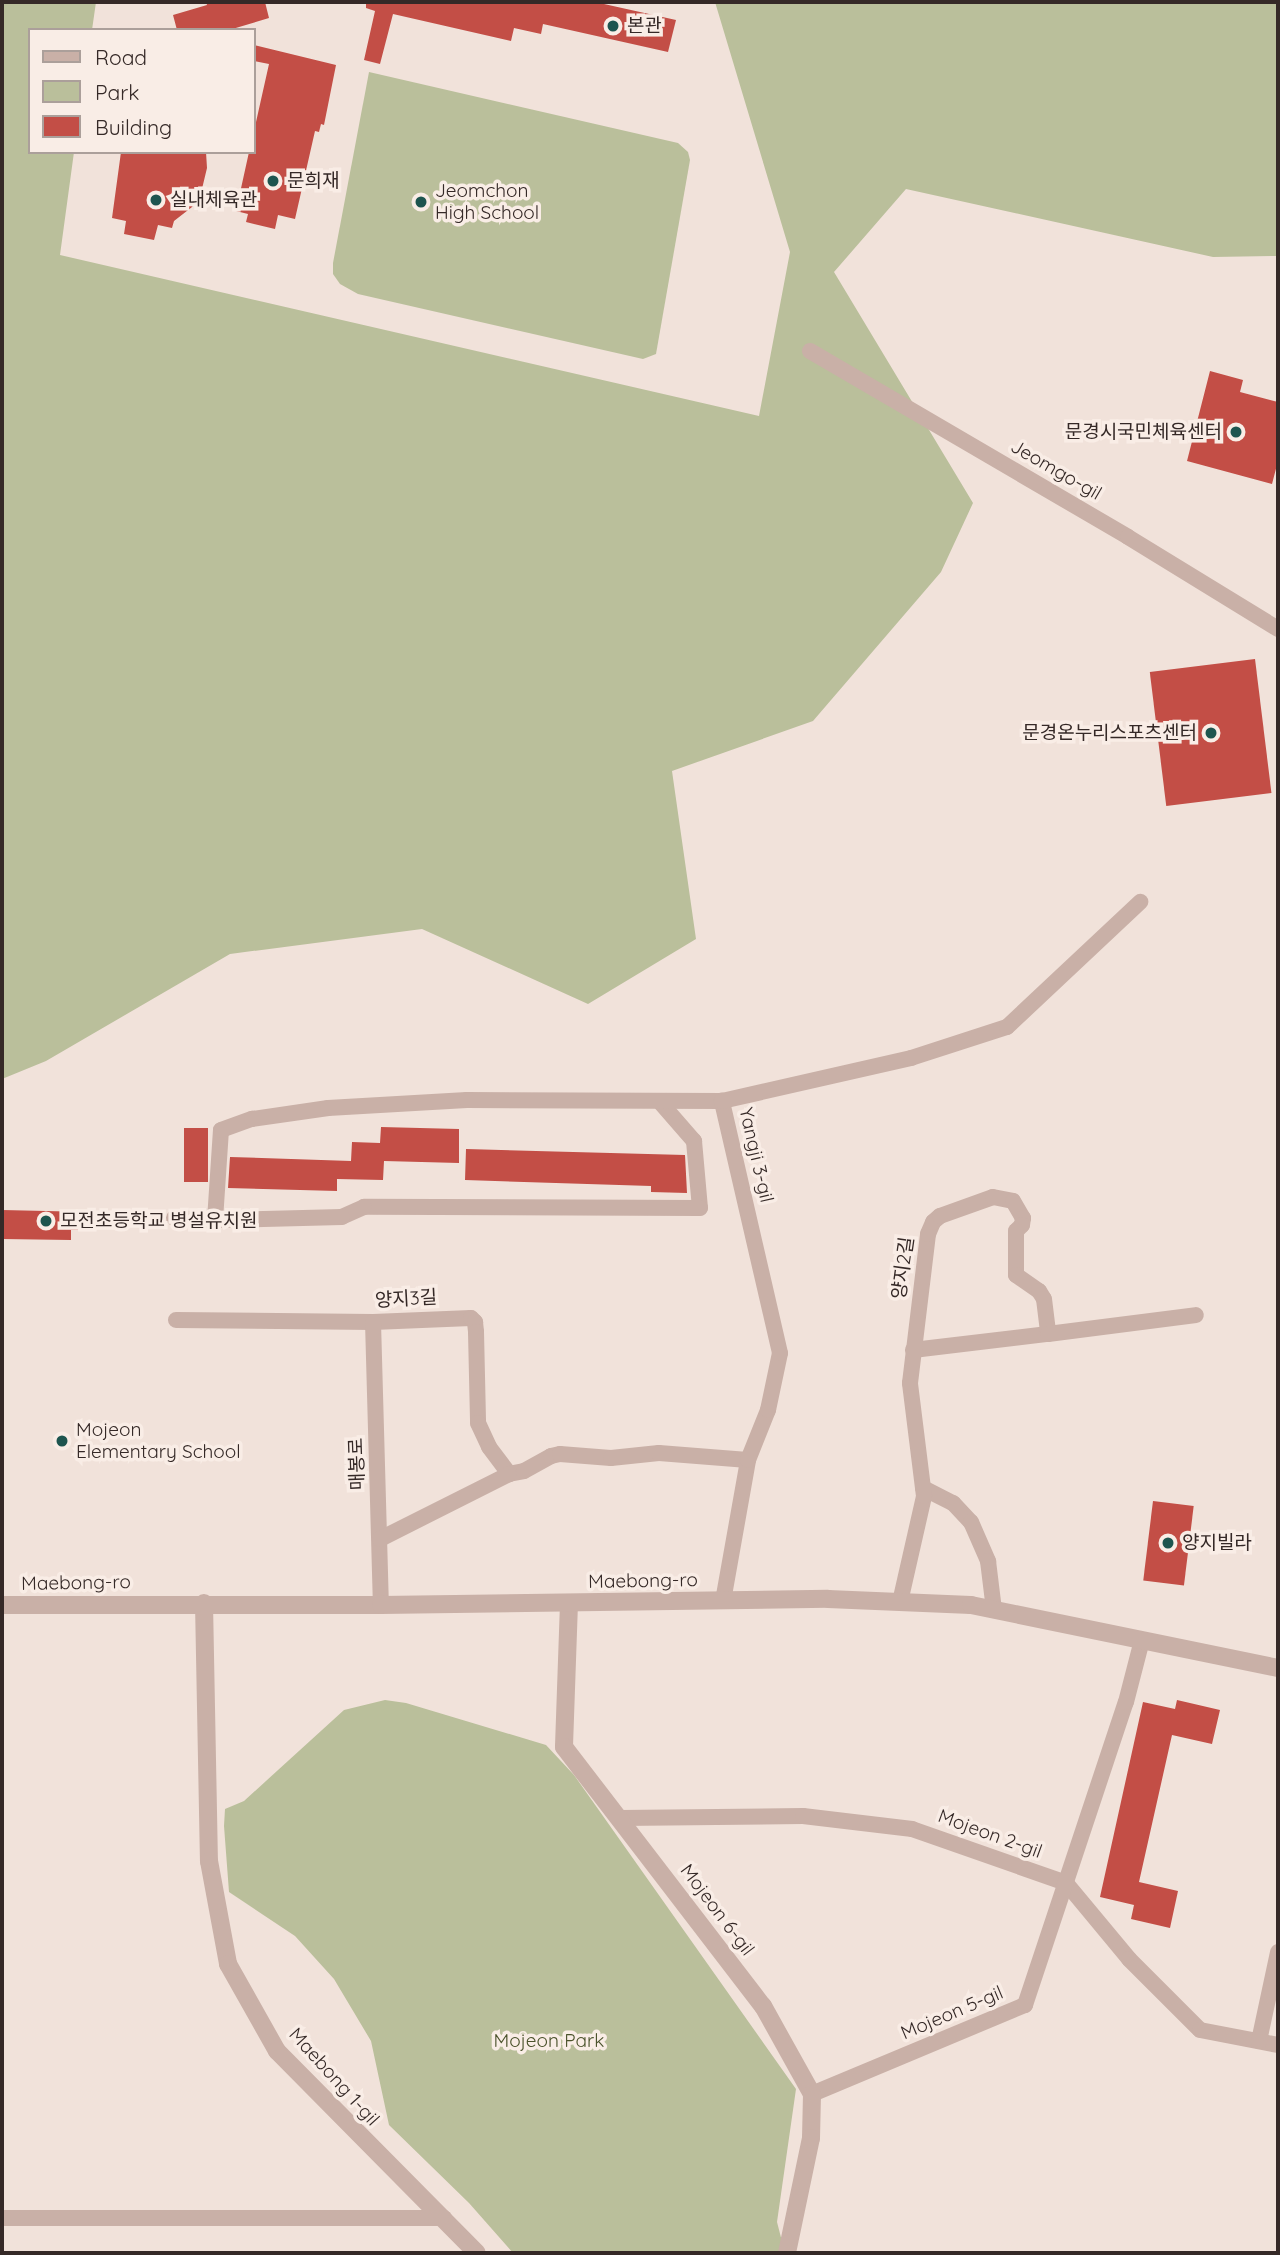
<!DOCTYPE html>
<meta charset="utf-8">
<style>
body{margin:0}
#map{position:relative;width:1280px;height:2255px;overflow:hidden;background:#f1e2da;font-family:Quicksand,"Noto Sans KR",sans-serif}
div>[style]{position:absolute}
.green>*{inset:0;background:#babf9b}
.building>*{inset:0;background:#c34e46;transform-origin:0 0}
.minor>*{height:16px;margin:-8px;padding:0 8px;transform-origin:8px;border-radius:8px;background:#c9b0a7}
.tertiary>*{height:18px;margin:-9px;padding:0 9px;transform-origin:9px;border-radius:9px;background:#c9b0a7}
.dots>*{width:19px;height:19px;translate:-50% -50%;box-sizing:border-box;border:4px solid #f9ede6;border-radius:50%}
span{translate:-50% -50%;white-space:nowrap;text-align:center;line-height:1.15;-webkit-text-stroke:7px #f9ede6;paint-order:stroke}
.poi-label{font-size:19px;color:#352927}
.left{translate:0 -50%;text-align:left}
.right{translate:-100% -50%;text-align:right}
.street-label{font-size:19px;color:#352927}
.park-label{font-size:19px;color:#4b532c}
.frame{position:absolute;inset:0;border:4px solid #352927;pointer-events:none}
.legend{position:absolute;left:28px;top:28px;width:228px;height:126px;box-sizing:border-box;background:#f9ede6;border:2px solid #ab9f9a;margin:0;padding:9px 12px;list-style:none;font-size:21px;color:#352927}
.legend li{display:flex;align-items:center;gap:14px;height:35px}
.legend b{width:35px;border:2px solid #ab9f9a}
</style>
<div id="map">
<div class="green">
<i style="clip-path:polygon(2px 2px,96px 2px,92px 30px,30px 30px,30px 152px,74px 152px,60px 255px,759px 416px,790px 252px,715px 2px,1278px 2px,1278px 256px,1213px 257px,906px 189px,834px 272px,973px 503px,941px 572px,813px 721px,672px 771px,696px 939px,588px 1004px,422px 929px,230px 954px,46px 1061px,2px 1079px)"></i>
<i style="clip-path:polygon(369px 72px,678px 143px,688px 152px,690px 160px,656px 354px,643px 359px,358px 294px,340px 284px,333px 274px,333px 263px)"></i>
<i style="clip-path:polygon(385px 1700px,406px 1703px,546px 1745px,574px 1775px,796px 2089px,777px 2222px,785px 2253px,513px 2253px,469px 2203px,389px 2125px,371px 2041px,334px 1979px,295px 1936px,229px 1892px,224px 1826px,225px 1809px,244px 1801px,344px 1710px)"></i>
</div>
<div class="building">
<i style="clip-path:polygon(206px 2px,265px 2px,269px 18px,229px 30px,177px 30px,173px 15px,207px 5px)"></i>
<i style="clip-path:polygon(366px 2px,595px 2px,676px 20px,668px 52px,543px 24px,541px 34px,514px 28px,511px 41px,393px 14px,380px 64px,364px 60px,375px 11px,366px 8px)"></i>
<i style="clip-path:polygon(254px 45px,336px 65px,324px 125px,321px 124px,319px 132px,315px 131px,295px 219px,278px 215px,275px 229px,246px 222px,248px 214px,236px 211px,249px 152px,254px 152px,254px 131px,269px 64px,254px 61px)"></i>
<i style="clip-path:polygon(121px 152px,206px 152px,207px 168px,201px 193px,192px 207px,174px 221px,172px 228px,158px 225px,154px 240px,124px 234px,126px 221px,112px 218px)"></i>
<i style="clip-path:polygon(1210px 371px,1243px 380px,1240px 392px,1278px 402px,1278px 461px,1272px 484px,1187px 461px)"></i>
<i style="left:1255px;top:659px;width:135px;height:106px;rotate:83deg"></i>
<i style="clip-path:polygon(381px 1127px,459px 1129px,459px 1163px,384px 1161px,383px 1180px,337px 1179px,337px 1191px,228px 1188px,230px 1157px,351px 1161px,352px 1142px,380px 1143px)"></i>
<i style="left:184px;top:1128px;width:24px;height:54px"></i>
<i style="clip-path:polygon(466px 1149px,685px 1155px,687px 1193px,651px 1192px,651px 1186px,465px 1180px)"></i>
<i style="clip-path:polygon(2px 1210px,90px 1212px,90px 1230px,71px 1230px,71px 1240px,2px 1239px)"></i>
<i style="left:1153px;top:1501px;width:41px;height:80px;rotate:7deg"></i>
<i style="clip-path:polygon(1177px 1700px,1220px 1710px,1212px 1744px,1172px 1735px,1139px 1882px,1178px 1891px,1170px 1928px,1131px 1919px,1134px 1905px,1100px 1897px,1143px 1702px,1175px 1709px)"></i>
</div>
<div class="minor">
<i style="left:810px;top:351px;width:368px;rotate:30.3deg"></i>
<i style="left:1128px;top:537px;width:176px;rotate:31.5deg"></i>
<i style="left:660px;top:1102px;width:52px;rotate:48.9deg"></i>
<i style="left:694px;top:1141px;width:67px;rotate:84.9deg"></i>
<i style="left:700px;top:1208px;width:336px;rotate:-179.8deg"></i>
<i style="left:364px;top:1207px;width:24px;rotate:156deg"></i>
<i style="left:342px;top:1217px;width:127px;rotate:178.6deg"></i>
<i style="left:215px;top:1220px;width:90px;rotate:-86.2deg"></i>
<i style="left:221px;top:1130px;width:33px;rotate:-20deg"></i>
<i style="left:252px;top:1119px;width:77px;rotate:-8.2deg"></i>
<i style="left:328px;top:1108px;width:139px;rotate:-3.3deg"></i>
<i style="left:467px;top:1100px;width:255px;rotate:0.2deg"></i>
<i style="left:174px;top:1218px;width:41px;rotate:2.8deg"></i>
<i style="left:176px;top:1320px;width:197px;rotate:0.6deg"></i>
<i style="left:373px;top:1322px;width:98px;rotate:-2.3deg"></i>
<i style="left:471px;top:1318px;width:6px;rotate:45deg"></i>
<i style="left:475px;top:1322px;width:10px;rotate:84deg"></i>
<i style="left:476px;top:1332px;width:91px;rotate:88.7deg"></i>
<i style="left:478px;top:1423px;width:26px;rotate:65deg"></i>
<i style="left:489px;top:1447px;width:34px;rotate:53deg"></i>
<i style="left:509px;top:1474px;width:15px;rotate:-11deg"></i>
<i style="left:524px;top:1471px;width:31px;rotate:-29deg"></i>
<i style="left:551px;top:1456px;width:9px;rotate:-13deg"></i>
<i style="left:560px;top:1454px;width:51px;rotate:4.5deg"></i>
<i style="left:611px;top:1458px;width:48px;rotate:-5.9deg"></i>
<i style="left:659px;top:1453px;width:89px;rotate:4.5deg"></i>
<i style="left:373px;top:1322px;width:283px;rotate:88.4deg"></i>
<i style="left:913px;top:1350px;width:136px;rotate:-6.8deg"></i>
<i style="left:923px;top:1488px;width:34px;rotate:27deg"></i>
<i style="left:953px;top:1503px;width:26px;rotate:47deg"></i>
<i style="left:971px;top:1522px;width:43px;rotate:66.4deg"></i>
<i style="left:988px;top:1561px;width:49px;rotate:83deg"></i>
<i style="left:380px;top:1539px;width:144px;rotate:-26.7deg"></i>
<i style="left:723px;top:1601px;width:143px;rotate:-79.9deg"></i>
<i style="left:748px;top:1460px;width:54px;rotate:-68.2deg"></i>
<i style="left:768px;top:1410px;width:58px;rotate:-78.1deg"></i>
<i style="left:780px;top:1353px;width:259px;rotate:-103deg"></i>
<i style="left:722px;top:1101px;width:194px;rotate:-12.8deg"></i>
<i style="left:911px;top:1058px;width:101px;rotate:-17.9deg"></i>
<i style="left:1007px;top:1027px;width:183px;rotate:-43.2deg"></i>
<i style="left:900px;top:1602px;width:109px;rotate:-77.2deg"></i>
<i style="left:924px;top:1496px;width:114px;rotate:-97.1deg"></i>
<i style="left:910px;top:1383px;width:150px;rotate:-83.1deg"></i>
<i style="left:928px;top:1234px;width:13px;rotate:-67deg"></i>
<i style="left:933px;top:1222px;width:9px;rotate:-41deg"></i>
<i style="left:940px;top:1216px;width:56px;rotate:-19.7deg"></i>
<i style="left:993px;top:1197px;width:20px;rotate:11deg"></i>
<i style="left:1013px;top:1201px;width:20px;rotate:60deg"></i>
<i style="left:1023px;top:1218px;width:7px;rotate:98deg"></i>
<i style="left:1022px;top:1225px;width:8px;rotate:135deg"></i>
<i style="left:1016px;top:1231px;width:44px;rotate:90deg"></i>
<i style="left:1016px;top:1275px;width:28px;rotate:35deg"></i>
<i style="left:1039px;top:1291px;width:9px;rotate:58deg"></i>
<i style="left:1044px;top:1299px;width:35px;rotate:83deg"></i>
<i style="left:1048px;top:1334px;width:149px;rotate:-7.3deg"></i>
<i style="left:621px;top:1818px;width:182px;rotate:-0.6deg"></i>
<i style="left:803px;top:1816px;width:110px;rotate:6.8deg"></i>
<i style="left:912px;top:1829px;width:163px;rotate:19.3deg"></i>
<i style="left:1066px;top:1883px;width:99px;rotate:50.3deg"></i>
<i style="left:1129px;top:1959px;width:100px;rotate:45deg"></i>
<i style="left:1200px;top:2030px;width:79px;rotate:10.9deg"></i>
<i style="left:1259px;top:2041px;width:91px;rotate:-77.9deg"></i>
<i style="left:812px;top:2094px;width:231px;rotate:-22.7deg"></i>
<i style="left:1025px;top:2005px;width:319px;rotate:-71.6deg"></i>
<i style="left:1126px;top:1702px;width:64px;rotate:-75.5deg"></i>
<i style="left:2px;top:2218px;width:442px"></i>
</div>
<div class="tertiary">
<i style="left:204px;top:1603px;width:258px;rotate:88.9deg"></i>
<i style="left:209px;top:1861px;width:105px;rotate:79.5deg"></i>
<i style="left:228px;top:1964px;width:100px;rotate:60.6deg"></i>
<i style="left:277px;top:2051px;width:284px;rotate:45.3deg"></i>
<i style="left:569px;top:1603px;width:144px;rotate:92deg"></i>
<i style="left:564px;top:1747px;width:327px;rotate:52.5deg"></i>
<i style="left:763px;top:2006px;width:101px;rotate:60.9deg"></i>
<i style="left:812px;top:2094px;width:44px;rotate:91.3deg"></i>
<i style="left:811px;top:2138px;width:117px;rotate:101.8deg"></i>
<i style="left:2px;top:1605px;width:379px"></i>
<i style="left:381px;top:1605px;width:447px;rotate:-0.8deg"></i>
<i style="left:828px;top:1599px;width:143px;rotate:2.4deg"></i>
<i style="left:971px;top:1605px;width:313px;rotate:11.6deg"></i>
</div>
<div class="dots">
<i style="left:613px;top:26px;background:#1e554f"></i>
<i style="left:273px;top:181px;background:#1e554f"></i>
<i style="left:156px;top:200px;background:#1e554f"></i>
<i style="left:421px;top:202px;background:#1e554f"></i>
<i style="left:1236px;top:432px;background:#1e554f"></i>
<i style="left:1211px;top:733px;background:#1e554f"></i>
<i style="left:46px;top:1221px;background:#1e554f"></i>
<i style="left:62px;top:1441px;background:#1e554f"></i>
<i style="left:1168px;top:1543px;background:#1e554f"></i>
</div>
<div class="poi-label">
<span class="left" style="left:627px;top:26px">본관</span>
<span class="left" style="left:287px;top:181px">문희재</span>
<span class="left" style="left:435px;top:202px">Jeomchon<br>High School</span>
<span class="left" style="left:170px;top:200px">실내체육관</span>
<span class="right" style="left:1222px;top:432px">문경시국민체육센터</span>
<span class="right" style="left:1197px;top:733px">문경온누리스포츠센터</span>
<span class="left" style="left:60px;top:1221px">모전초등학교 병설유치원</span>
<span class="left" style="left:76px;top:1441px">Mojeon<br>Elementary School</span>
<span class="left" style="left:1182px;top:1543px">양지빌라</span>
</div>
<div class="street-label">
<span style="left:1056px;top:470px;rotate:30deg">Jeomgo-gil</span>
<span style="left:756px;top:1155px;rotate:77deg">Yangji 3-gil</span>
<span style="left:903px;top:1268px;rotate:-82deg">양지2길</span>
<span style="left:406px;top:1299px;rotate:-3deg">양지3길</span>
<span style="left:357px;top:1464px;rotate:-92deg">매봉로</span>
<span style="left:643px;top:1581px;rotate:-1deg">Maebong-ro</span>
<span style="left:76px;top:1583px;rotate:-1deg">Maebong-ro</span>
<span style="left:990px;top:1834px;rotate:20deg">Mojeon 2-gil</span>
<span style="left:717px;top:1910px;rotate:53deg">Mojeon 6-gil</span>
<span style="left:952px;top:2013px;rotate:-23deg">Mojeon 5-gil</span>
<span style="left:334px;top:2077px;rotate:48deg">Maebong 1-gil</span>
</div>
<div class="park-label">
<span style="left:549px;top:2041px">Mojeon Park</span>
</div>
<div class="frame"></div>
<ul class="legend">
<li><b style="height:9px;background:#c9b0a7"></b>Road</li>
<li><b style="height:19px;background:#babf9b"></b>Park</li>
<li><b style="height:19px;background:#c34e46"></b>Building</li>
</ul>
</div>
